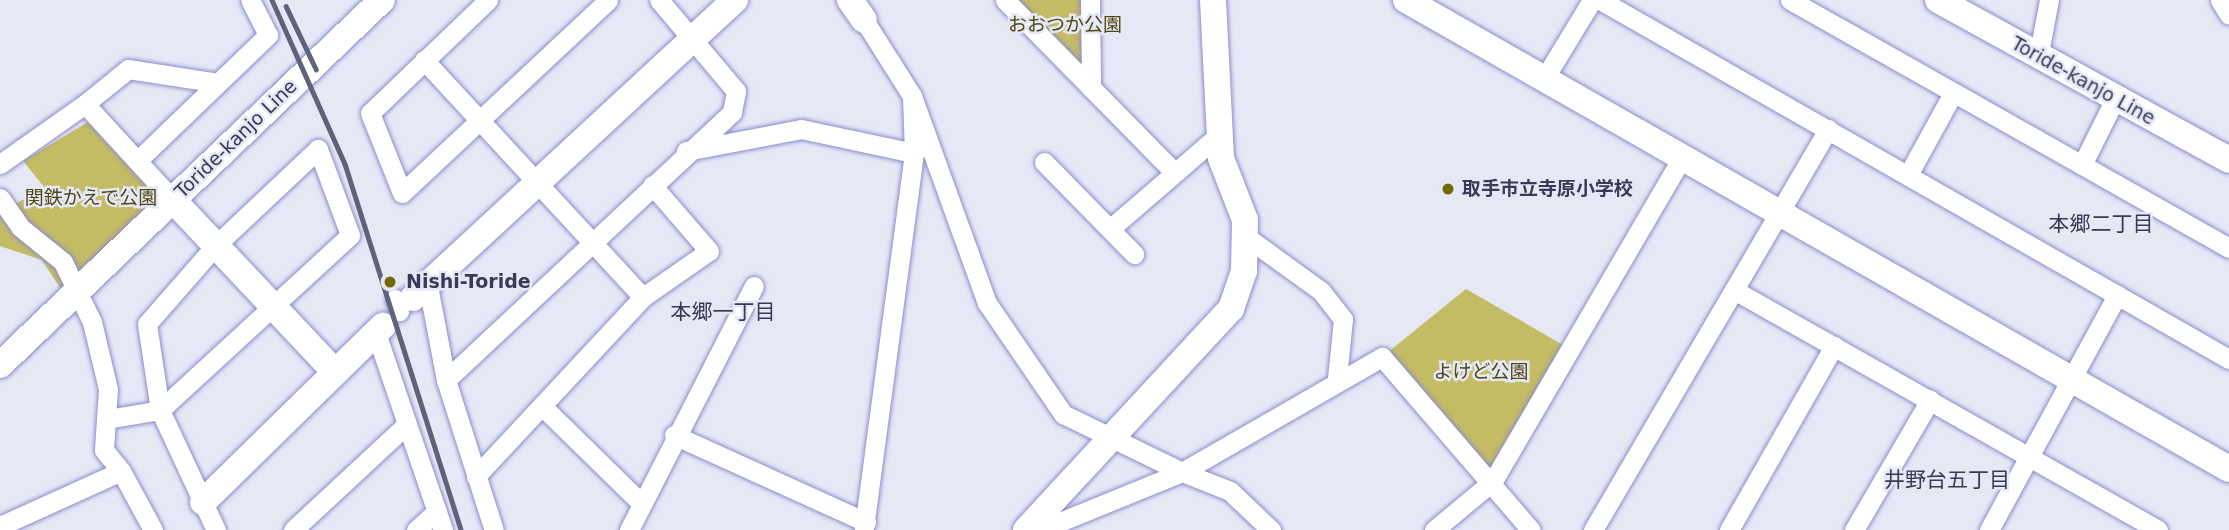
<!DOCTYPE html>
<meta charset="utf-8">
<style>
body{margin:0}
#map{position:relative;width:2229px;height:530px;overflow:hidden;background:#e7e8f6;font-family:"DejaVu Sans","Noto Sans JP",sans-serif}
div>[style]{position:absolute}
.green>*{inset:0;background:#c4bb65}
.roads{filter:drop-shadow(0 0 2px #8c8ccc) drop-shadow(0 0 2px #8c8ccc)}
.street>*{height:19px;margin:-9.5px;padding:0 9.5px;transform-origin:9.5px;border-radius:9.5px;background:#fff}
.secondary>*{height:26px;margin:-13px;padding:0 13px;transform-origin:13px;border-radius:13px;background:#fff}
.rail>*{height:4.5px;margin:-2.25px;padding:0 2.25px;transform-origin:2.25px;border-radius:2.25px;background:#60617a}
.dots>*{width:19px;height:19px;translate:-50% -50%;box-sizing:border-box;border:4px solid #e7e8f6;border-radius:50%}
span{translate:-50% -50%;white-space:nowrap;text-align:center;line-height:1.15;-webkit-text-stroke:5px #e7e8f6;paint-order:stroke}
.park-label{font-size:19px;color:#4e4813}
.street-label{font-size:19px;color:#393a55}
.poi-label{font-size:19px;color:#393a55;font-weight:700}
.left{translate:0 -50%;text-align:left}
.neighbourhood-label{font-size:21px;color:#393a55}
</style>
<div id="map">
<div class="green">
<i style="clip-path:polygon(1005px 0,1090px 0,1091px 88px)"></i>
<i style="clip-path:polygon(88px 122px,158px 199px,62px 291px,42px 260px,0 246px,0 212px,45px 188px,23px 161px)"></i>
<i style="clip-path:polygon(1466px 289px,1570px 349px,1493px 481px,1382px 357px)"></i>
</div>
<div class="roads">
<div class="street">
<i style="left:488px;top:0;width:163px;rotate:136.2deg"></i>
<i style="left:370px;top:113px;width:86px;rotate:68.2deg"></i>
<i style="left:402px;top:193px;width:282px;rotate:-43.1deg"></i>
<i style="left:1005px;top:0;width:238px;rotate:45.5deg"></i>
<i style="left:1090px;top:0;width:88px;rotate:89.3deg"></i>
<i style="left:1600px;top:0;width:724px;rotate:29.72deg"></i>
<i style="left:1790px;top:0;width:504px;rotate:29.46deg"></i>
<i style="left:2220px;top:0;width:17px;rotate:59deg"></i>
<i style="left:864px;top:20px;width:90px;rotate:57.7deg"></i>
<i style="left:912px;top:96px;width:57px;rotate:88deg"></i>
<i style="left:914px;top:153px;width:380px;rotate:97.6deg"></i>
<i style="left:2038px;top:58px;width:59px;rotate:-79.3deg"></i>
<i style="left:424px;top:60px;width:323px;rotate:47.3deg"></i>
<i style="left:643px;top:297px;width:245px;rotate:133deg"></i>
<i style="left:1544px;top:79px;width:92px;rotate:-58.7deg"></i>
<i style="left:912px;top:96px;width:220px;rotate:70.1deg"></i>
<i style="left:987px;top:303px;width:135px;rotate:55.6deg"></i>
<i style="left:1063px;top:414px;width:132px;rotate:26deg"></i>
<i style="left:1182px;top:472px;width:231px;rotate:-29.9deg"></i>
<i style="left:1382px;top:357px;width:228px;rotate:49.3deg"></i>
<i style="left:85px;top:104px;width:55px;rotate:-39.1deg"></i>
<i style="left:128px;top:69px;width:91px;rotate:8.8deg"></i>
<i style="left:686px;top:151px;width:117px;rotate:-10.8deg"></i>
<i style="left:801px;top:129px;width:116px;rotate:12deg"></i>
<i style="left:137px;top:161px;width:182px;rotate:-43.9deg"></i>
<i style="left:268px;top:35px;width:39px;rotate:-117deg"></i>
<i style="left:1044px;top:162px;width:129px;rotate:45.6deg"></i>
<i style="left:0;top:164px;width:104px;rotate:-35.2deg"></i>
<i style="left:85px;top:104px;width:129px;rotate:47.5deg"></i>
<i style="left:2082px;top:165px;width:74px;rotate:-63.4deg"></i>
<i style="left:1908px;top:175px;width:94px;rotate:-61.2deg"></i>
<i style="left:0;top:198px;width:35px;rotate:55deg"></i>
<i style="left:20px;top:227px;width:55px;rotate:39.1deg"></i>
<i style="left:63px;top:262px;width:67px;rotate:64.2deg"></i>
<i style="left:92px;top:322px;width:69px;rotate:76.6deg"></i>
<i style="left:108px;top:389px;width:61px;rotate:93.8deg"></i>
<i style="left:104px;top:450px;width:27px;rotate:51deg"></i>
<i style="left:1111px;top:228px;width:144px;rotate:-40.8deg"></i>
<i style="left:1245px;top:236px;width:94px;rotate:35.9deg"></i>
<i style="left:1321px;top:291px;width:36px;rotate:52deg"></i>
<i style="left:1343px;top:319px;width:59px;rotate:95.8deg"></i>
<i style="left:428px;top:286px;width:96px;rotate:79.2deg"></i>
<i style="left:446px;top:380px;width:157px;rotate:72.3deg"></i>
<i style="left:1734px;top:290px;width:487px;rotate:29.5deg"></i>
<i style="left:643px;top:297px;width:80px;rotate:-34.9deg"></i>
<i style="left:709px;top:251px;width:87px;rotate:-130.8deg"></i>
<i style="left:395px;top:299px;width:13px;rotate:72deg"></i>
<i style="left:376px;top:333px;width:208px;rotate:71.2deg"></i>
<i style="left:446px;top:380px;width:392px;rotate:-43.1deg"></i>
<i style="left:732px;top:112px;width:21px;rotate:-79deg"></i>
<i style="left:736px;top:91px;width:119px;rotate:-130.2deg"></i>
<i style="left:542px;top:406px;width:137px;rotate:44.4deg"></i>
<i style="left:107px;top:419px;width:54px;rotate:-9.6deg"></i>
<i style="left:160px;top:410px;width:258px;rotate:-42.6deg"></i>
<i style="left:350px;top:235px;width:92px;rotate:-110.4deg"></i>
<i style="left:318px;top:149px;width:141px;rotate:136.7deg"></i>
<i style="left:215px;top:246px;width:103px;rotate:131.1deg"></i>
<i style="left:147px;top:324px;width:87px;rotate:81.4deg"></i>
<i style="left:160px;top:410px;width:132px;rotate:65deg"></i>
<i style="left:674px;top:435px;width:211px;rotate:24.4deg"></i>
<i style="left:0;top:526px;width:133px;rotate:-24.4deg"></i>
<i style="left:121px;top:471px;width:67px;rotate:61.5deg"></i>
<i style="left:293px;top:530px;width:154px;rotate:-42.9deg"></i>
<i style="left:416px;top:530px;width:28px;rotate:-42deg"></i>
<i style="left:629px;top:530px;width:274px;rotate:-62.9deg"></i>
<i style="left:1040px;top:530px;width:153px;rotate:-22.2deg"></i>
<i style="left:1182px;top:472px;width:52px;rotate:21.6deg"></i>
<i style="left:1230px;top:491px;width:57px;rotate:43.6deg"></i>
<i style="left:1434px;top:530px;width:77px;rotate:-39.7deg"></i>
<i style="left:1493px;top:481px;width:374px;rotate:-59.7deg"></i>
<i style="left:1593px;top:530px;width:465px;rotate:-59.6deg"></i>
<i style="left:1729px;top:530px;width:212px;rotate:-60.3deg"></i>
<i style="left:1854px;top:530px;width:151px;rotate:-59.7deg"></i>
<i style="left:1989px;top:530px;width:268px;rotate:-61.4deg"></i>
</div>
<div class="secondary">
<i style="left:850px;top:0;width:24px;rotate:55deg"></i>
<i style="left:1406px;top:0;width:947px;rotate:29.68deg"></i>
<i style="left:1938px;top:0;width:332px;rotate:28.8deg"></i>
<i style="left:172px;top:199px;width:238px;rotate:46.7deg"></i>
<i style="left:413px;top:298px;width:439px;rotate:-42.8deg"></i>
<i style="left:0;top:365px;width:528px;rotate:-43.7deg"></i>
<i style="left:203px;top:502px;width:252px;rotate:-44.4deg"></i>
<i style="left:1026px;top:530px;width:301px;rotate:-47.2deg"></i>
<i style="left:1231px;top:309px;width:40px;rotate:-71.1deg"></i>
<i style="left:1244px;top:271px;width:51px;rotate:-88.9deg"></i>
<i style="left:1245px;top:220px;width:66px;rotate:-111.2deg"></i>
<i style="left:1221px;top:158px;width:158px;rotate:-92.9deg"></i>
</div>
</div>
<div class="rail">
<i style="left:272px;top:0;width:180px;rotate:66deg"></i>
<i style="left:345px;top:164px;width:384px;rotate:72.4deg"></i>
<i style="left:286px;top:6px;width:70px;rotate:64.5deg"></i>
</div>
<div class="dots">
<i style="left:1448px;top:189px;background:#746a03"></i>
<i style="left:390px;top:282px;background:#746a03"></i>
</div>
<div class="park-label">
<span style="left:1065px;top:25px">おおつか公園</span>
<span style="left:91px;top:198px">関鉄かえで公園</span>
<span style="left:1481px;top:372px">よけど公園</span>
</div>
<div class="street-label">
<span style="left:2083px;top:81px;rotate:29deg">Toride-kanjo Line</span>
<span style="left:236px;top:139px;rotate:-44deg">Toride-kanjo Line</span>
</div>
<div class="poi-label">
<span class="left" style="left:1462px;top:189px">取手市立寺原小学校</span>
<span class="left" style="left:406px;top:282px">Nishi-Toride</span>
</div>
<div class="neighbourhood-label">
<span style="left:2101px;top:224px">本郷二丁目</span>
<span style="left:723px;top:312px">本郷一丁目</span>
<span style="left:1947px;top:480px">井野台五丁目</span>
</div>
</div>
